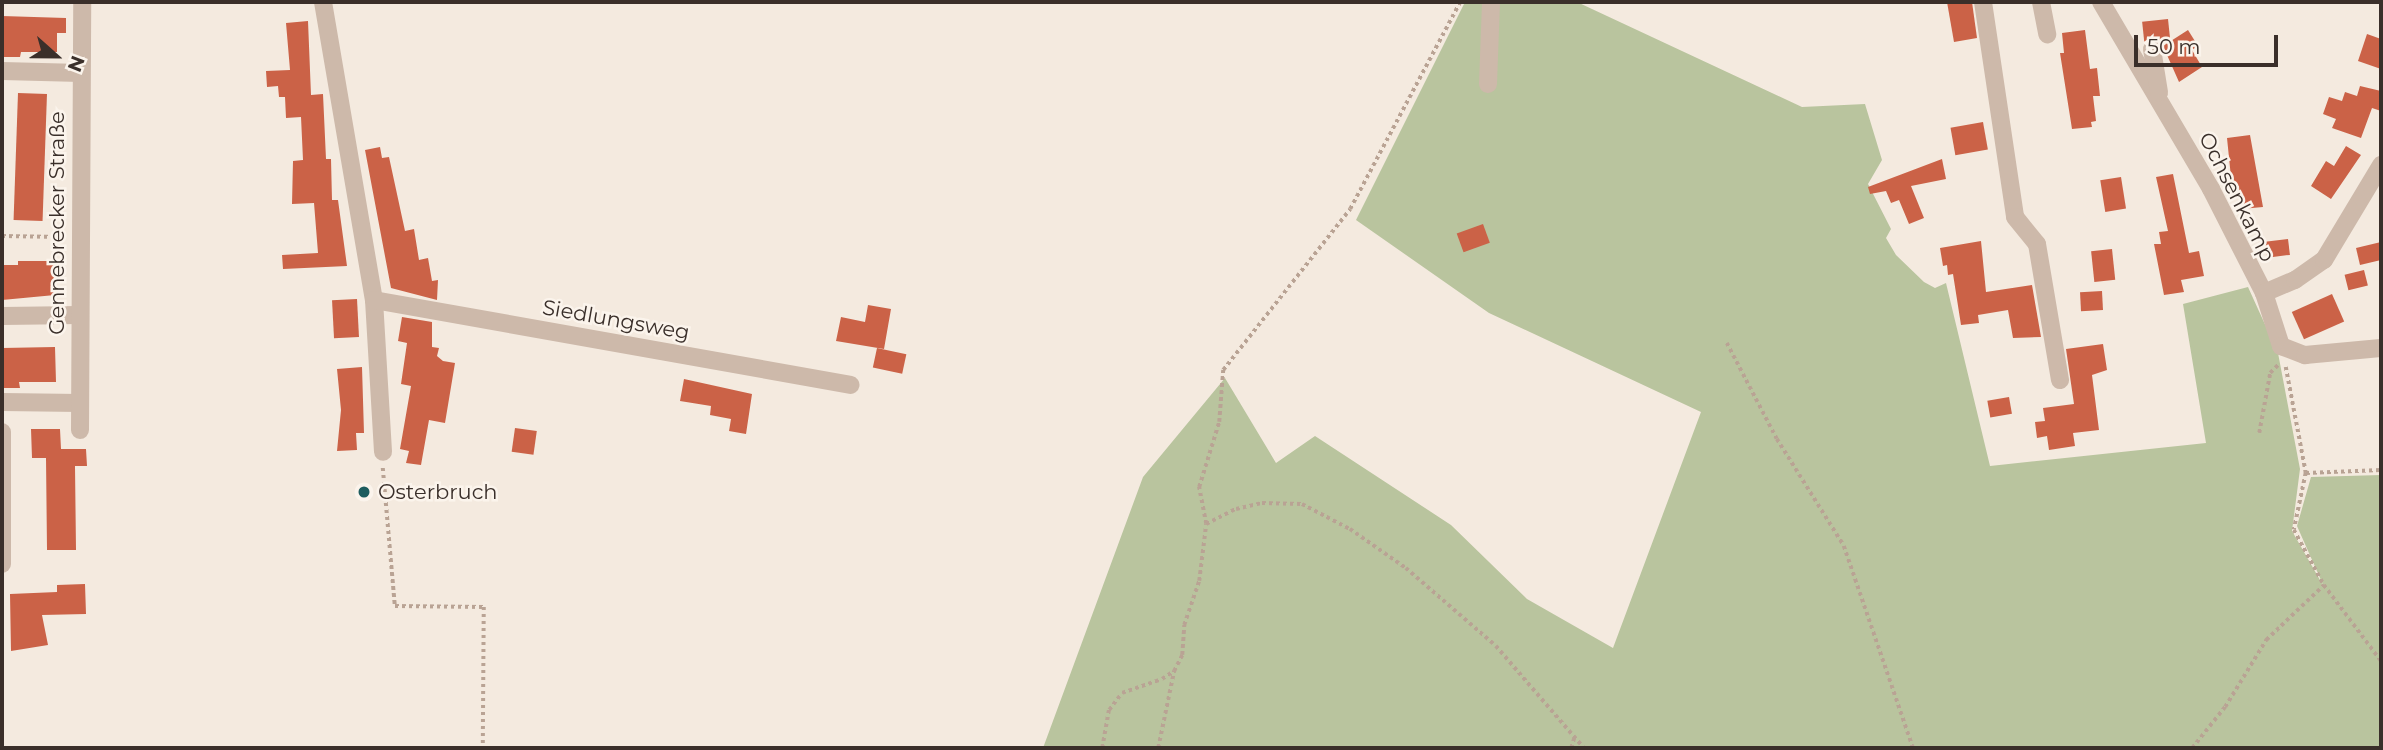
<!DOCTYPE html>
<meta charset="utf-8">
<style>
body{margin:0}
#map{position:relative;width:2383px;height:750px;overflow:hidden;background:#f4eadf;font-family:Montserrat,sans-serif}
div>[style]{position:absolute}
.green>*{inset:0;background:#b9c49e}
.building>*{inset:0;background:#cb6247;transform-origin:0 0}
.path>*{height:3.5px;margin-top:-1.75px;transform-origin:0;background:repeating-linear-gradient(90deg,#b9a394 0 3.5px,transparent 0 7px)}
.minor>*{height:18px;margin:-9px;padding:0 9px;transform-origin:9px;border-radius:9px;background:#cdb9aa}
.dots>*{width:19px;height:19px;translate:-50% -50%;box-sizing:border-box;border:4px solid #fbf4ec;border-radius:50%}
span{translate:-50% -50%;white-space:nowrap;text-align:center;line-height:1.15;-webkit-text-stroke:5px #fbf4ec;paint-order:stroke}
.street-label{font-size:21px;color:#3a2f2a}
.poi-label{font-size:21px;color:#3a2f2a}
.left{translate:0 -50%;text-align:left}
.frame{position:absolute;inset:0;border:4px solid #3a2f2a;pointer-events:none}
.north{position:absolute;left:21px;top:21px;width:70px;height:70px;-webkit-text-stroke:5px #fbf4ec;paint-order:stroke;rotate:111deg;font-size:19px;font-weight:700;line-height:28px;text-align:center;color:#3a2f2a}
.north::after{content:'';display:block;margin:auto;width:24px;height:32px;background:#3a2f2a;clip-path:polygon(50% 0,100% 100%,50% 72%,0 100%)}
.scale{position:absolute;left:2134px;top:35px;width:144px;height:32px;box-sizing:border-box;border:4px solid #3a2f2a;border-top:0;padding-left:9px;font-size:21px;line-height:24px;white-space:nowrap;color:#3a2f2a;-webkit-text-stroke:5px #fbf4ec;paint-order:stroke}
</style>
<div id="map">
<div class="green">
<i style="clip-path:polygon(1465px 2px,1577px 2px,1802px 107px,1865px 104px,1882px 160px,1868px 184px,1891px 229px,1886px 238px,1896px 255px,1924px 282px,1935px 288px,1946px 283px,1990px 466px,2206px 443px,2183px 304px,2248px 287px,2278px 353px,2300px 469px,2292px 531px,2324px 587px,2297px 526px,2311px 477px,2381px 475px,2381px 748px,1043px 748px,1143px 477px,1225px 378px,1276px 463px,1315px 436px,1451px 525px,1527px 599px,1613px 648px,1701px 412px,1489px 313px,1356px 220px)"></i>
</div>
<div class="building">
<i style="clip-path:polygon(1947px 2px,1972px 2px,1977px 38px,1954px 42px)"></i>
<i style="clip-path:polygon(2px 16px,66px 18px,66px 33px,57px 33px,57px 52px,21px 52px,20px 57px,2px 57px)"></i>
<i style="left:2168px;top:19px;width:20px;height:26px;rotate:84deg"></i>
<i style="clip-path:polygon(308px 21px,311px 95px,323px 94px,326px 159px,331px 159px,332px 200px,338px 200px,347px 266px,283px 269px,282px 255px,318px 253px,314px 203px,292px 204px,293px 161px,303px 160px,301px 117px,286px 118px,285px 97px,279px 97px,278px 86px,267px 87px,266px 71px,290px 70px,286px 23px)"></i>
<i style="clip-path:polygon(2085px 30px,2090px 69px,2097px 68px,2100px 96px,2093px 96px,2096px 121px,2091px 122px,2092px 127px,2072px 129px,2060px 53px,2064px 53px,2062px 33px)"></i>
<i style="clip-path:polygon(2188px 30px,2198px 46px,2192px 50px,2202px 67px,2179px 82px,2163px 46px)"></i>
<i style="clip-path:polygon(2367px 34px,2381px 39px,2381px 69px,2358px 61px)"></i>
<i style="clip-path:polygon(2360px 86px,2381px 91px,2381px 111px,2372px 108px,2361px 138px,2332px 128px,2336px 119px,2323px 114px,2329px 97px,2342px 101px,2345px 92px,2357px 96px)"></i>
<i style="left:18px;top:93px;width:29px;height:127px;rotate:2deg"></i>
<i style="left:1983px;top:122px;width:28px;height:33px;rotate:80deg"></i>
<i style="clip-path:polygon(2250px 135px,2263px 207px,2241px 209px,2239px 186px,2232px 187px,2227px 138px)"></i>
<i style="clip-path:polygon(2346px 146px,2361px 155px,2331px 199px,2311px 186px,2326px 161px,2334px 166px)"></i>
<i style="clip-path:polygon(380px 147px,382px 158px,389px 157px,405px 231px,414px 229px,419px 260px,428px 258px,432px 281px,438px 280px,437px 300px,391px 288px,365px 150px)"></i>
<i style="clip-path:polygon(1942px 159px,1946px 179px,1911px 186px,1924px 218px,1909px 224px,1899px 200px,1891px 203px,1886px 191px,1870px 194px,1868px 187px)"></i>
<i style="clip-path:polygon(2173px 174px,2189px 253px,2199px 251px,2204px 276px,2181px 280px,2184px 292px,2164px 295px,2154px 244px,2161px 244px,2159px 232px,2168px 231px,2156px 177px)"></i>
<i style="left:2121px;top:177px;width:32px;height:21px;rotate:81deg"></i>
<i style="left:1483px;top:224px;width:20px;height:28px;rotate:70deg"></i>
<i style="left:2288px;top:239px;width:16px;height:23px;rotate:83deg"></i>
<i style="clip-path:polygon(1981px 241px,1986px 292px,2032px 285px,2041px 337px,2013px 338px,2008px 310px,1978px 315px,1979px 323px,1961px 325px,1953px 274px,1948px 275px,1947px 265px,1943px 266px,1940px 248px)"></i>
<i style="clip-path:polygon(2381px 242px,2381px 260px,2360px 265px,2356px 248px)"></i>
<i style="left:2112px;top:249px;width:31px;height:21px;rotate:84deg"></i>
<i style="clip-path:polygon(18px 261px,54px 261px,55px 295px,2px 300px,2px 265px,18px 265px)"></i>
<i style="left:2364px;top:270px;width:16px;height:20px;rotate:76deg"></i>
<i style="left:2102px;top:291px;width:19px;height:22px;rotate:87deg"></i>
<i style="left:2332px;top:294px;width:30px;height:44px;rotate:66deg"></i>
<i style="left:357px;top:299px;width:38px;height:25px;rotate:87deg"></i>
<i style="clip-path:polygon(868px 305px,891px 309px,884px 349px,836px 341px,841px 317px,865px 322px)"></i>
<i style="clip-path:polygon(402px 317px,432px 322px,432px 347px,439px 348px,437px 356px,443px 361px,455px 363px,445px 423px,429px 420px,421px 465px,406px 463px,409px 451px,400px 449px,411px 386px,401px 384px,407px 343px,398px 341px)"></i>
<i style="clip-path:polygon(2103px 344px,2107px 370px,2092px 375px,2099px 430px,2073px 433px,2075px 446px,2049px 450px,2047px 436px,2037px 438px,2035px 422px,2045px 421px,2043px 408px,2074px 404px,2066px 349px)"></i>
<i style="clip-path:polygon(55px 347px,56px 382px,19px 382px,20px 388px,2px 388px,2px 348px)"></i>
<i style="left:877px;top:348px;width:30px;height:20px;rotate:12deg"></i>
<i style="clip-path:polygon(362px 367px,364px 433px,356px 433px,357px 450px,337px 451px,341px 410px,337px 369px)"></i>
<i style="clip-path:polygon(684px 379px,752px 394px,746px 434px,729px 431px,731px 419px,710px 415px,711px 406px,680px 401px)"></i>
<i style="left:2009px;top:397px;width:17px;height:22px;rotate:80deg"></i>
<i style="left:515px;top:428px;width:22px;height:24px;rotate:8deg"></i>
<i style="clip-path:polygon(31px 429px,60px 429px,61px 449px,86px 449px,87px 466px,75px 466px,76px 550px,47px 550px,46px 458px,32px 458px)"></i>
<i style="clip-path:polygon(85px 584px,86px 614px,42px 615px,48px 645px,11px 651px,10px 594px,57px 592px,57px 585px)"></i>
</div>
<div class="path">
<i style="left:2px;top:236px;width:60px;rotate:1deg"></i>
<i style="left:1727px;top:343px;width:108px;rotate:62.5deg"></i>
<i style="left:1777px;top:439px;width:126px;rotate:57.9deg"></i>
<i style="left:1844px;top:546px;width:213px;rotate:71.1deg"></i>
<i style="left:2286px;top:367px;width:108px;rotate:79.3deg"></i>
<i style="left:2306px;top:473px;width:58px;rotate:101.9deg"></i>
<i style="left:2294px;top:530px;width:63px;rotate:61.4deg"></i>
<i style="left:2324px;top:585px;width:95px;rotate:53.1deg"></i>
<i style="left:2259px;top:433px;width:61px;rotate:-79.6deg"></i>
<i style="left:2270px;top:373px;width:14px;rotate:-45deg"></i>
<i style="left:383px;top:468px;width:139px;rotate:85deg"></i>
<i style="left:395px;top:606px;width:89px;rotate:0.6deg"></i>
<i style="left:484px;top:607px;width:141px;rotate:90.4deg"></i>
<i style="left:2306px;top:473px;width:75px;rotate:-2.3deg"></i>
<i style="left:1206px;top:524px;width:38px;rotate:-101deg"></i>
<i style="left:1199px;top:487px;width:68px;rotate:-72.9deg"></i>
<i style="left:1219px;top:422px;width:52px;rotate:-85.6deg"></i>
<i style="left:1223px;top:370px;width:205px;rotate:-51.7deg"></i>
<i style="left:1350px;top:209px;width:234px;rotate:-62deg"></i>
<i style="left:1102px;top:748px;width:39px;rotate:-80deg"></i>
<i style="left:1109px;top:710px;width:21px;rotate:-53deg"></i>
<i style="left:1122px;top:693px;width:42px;rotate:-19.3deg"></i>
<i style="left:1162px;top:679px;width:14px;rotate:-34deg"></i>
<i style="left:1174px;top:671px;width:18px;rotate:-63deg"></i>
<i style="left:1182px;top:655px;width:30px;rotate:-86deg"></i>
<i style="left:1184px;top:625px;width:46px;rotate:-71.2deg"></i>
<i style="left:1199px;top:581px;width:57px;rotate:-83deg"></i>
<i style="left:1206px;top:524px;width:34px;rotate:-27deg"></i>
<i style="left:1236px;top:509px;width:27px;rotate:-13deg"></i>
<i style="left:1262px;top:503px;width:40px;rotate:1.4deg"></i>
<i style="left:1302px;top:504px;width:54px;rotate:27.5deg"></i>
<i style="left:1350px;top:529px;width:68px;rotate:34.9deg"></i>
<i style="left:1406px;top:568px;width:119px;rotate:40.9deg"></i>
<i style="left:1496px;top:646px;width:135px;rotate:49.2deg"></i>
<i style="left:1158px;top:748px;width:79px;rotate:-78.3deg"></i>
<i style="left:1571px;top:748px;width:10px;rotate:-73deg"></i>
<i style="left:2192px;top:748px;width:53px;rotate:-51.2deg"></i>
<i style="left:2225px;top:707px;width:79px;rotate:-58.5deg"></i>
<i style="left:2266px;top:640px;width:80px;rotate:-43.5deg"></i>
</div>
<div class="minor">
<i style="left:323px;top:2px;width:302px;rotate:80.3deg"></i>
<i style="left:374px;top:300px;width:152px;rotate:86.6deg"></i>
<i style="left:1983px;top:2px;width:217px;rotate:81.5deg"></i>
<i style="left:2015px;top:217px;width:35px;rotate:51deg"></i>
<i style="left:2037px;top:244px;width:138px;rotate:80.4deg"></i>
<i style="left:2041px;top:2px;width:33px;rotate:79deg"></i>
<i style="left:2101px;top:2px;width:217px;rotate:59.5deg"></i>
<i style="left:2211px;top:189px;width:117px;rotate:63deg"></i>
<i style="left:2264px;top:293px;width:56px;rotate:72.2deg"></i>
<i style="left:2281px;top:346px;width:26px;rotate:21deg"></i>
<i style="left:2305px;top:355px;width:76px;rotate:-5.3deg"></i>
<i style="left:2152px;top:49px;width:44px;rotate:80.8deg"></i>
<i style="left:2px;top:71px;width:79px;rotate:1.5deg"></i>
<i style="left:1488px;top:84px;width:82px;rotate:-87.9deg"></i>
<i style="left:2264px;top:293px;width:34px;rotate:-23deg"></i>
<i style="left:2295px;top:280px;width:35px;rotate:-35deg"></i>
<i style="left:2324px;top:260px;width:111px;rotate:-59deg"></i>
<i style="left:374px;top:300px;width:484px;rotate:10.1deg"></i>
<i style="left:2px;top:316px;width:77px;rotate:-0.7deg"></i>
<i style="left:2px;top:402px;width:78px;rotate:0.7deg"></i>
<i style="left:80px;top:430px;width:428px;rotate:-89.7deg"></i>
<i style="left:2px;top:432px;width:132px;rotate:90deg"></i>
</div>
<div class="dots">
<i style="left:364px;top:492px;background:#1d5c5e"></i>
</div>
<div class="street-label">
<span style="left:2237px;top:197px;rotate:63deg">Ochsenkamp</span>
<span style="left:57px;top:223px;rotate:-90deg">Gennebrecker Straße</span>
<span style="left:616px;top:320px;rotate:10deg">Siedlungsweg</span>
</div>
<div class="poi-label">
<span class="left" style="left:378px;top:492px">Osterbruch</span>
</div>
<div class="frame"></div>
<div class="north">N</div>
<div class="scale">50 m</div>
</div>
